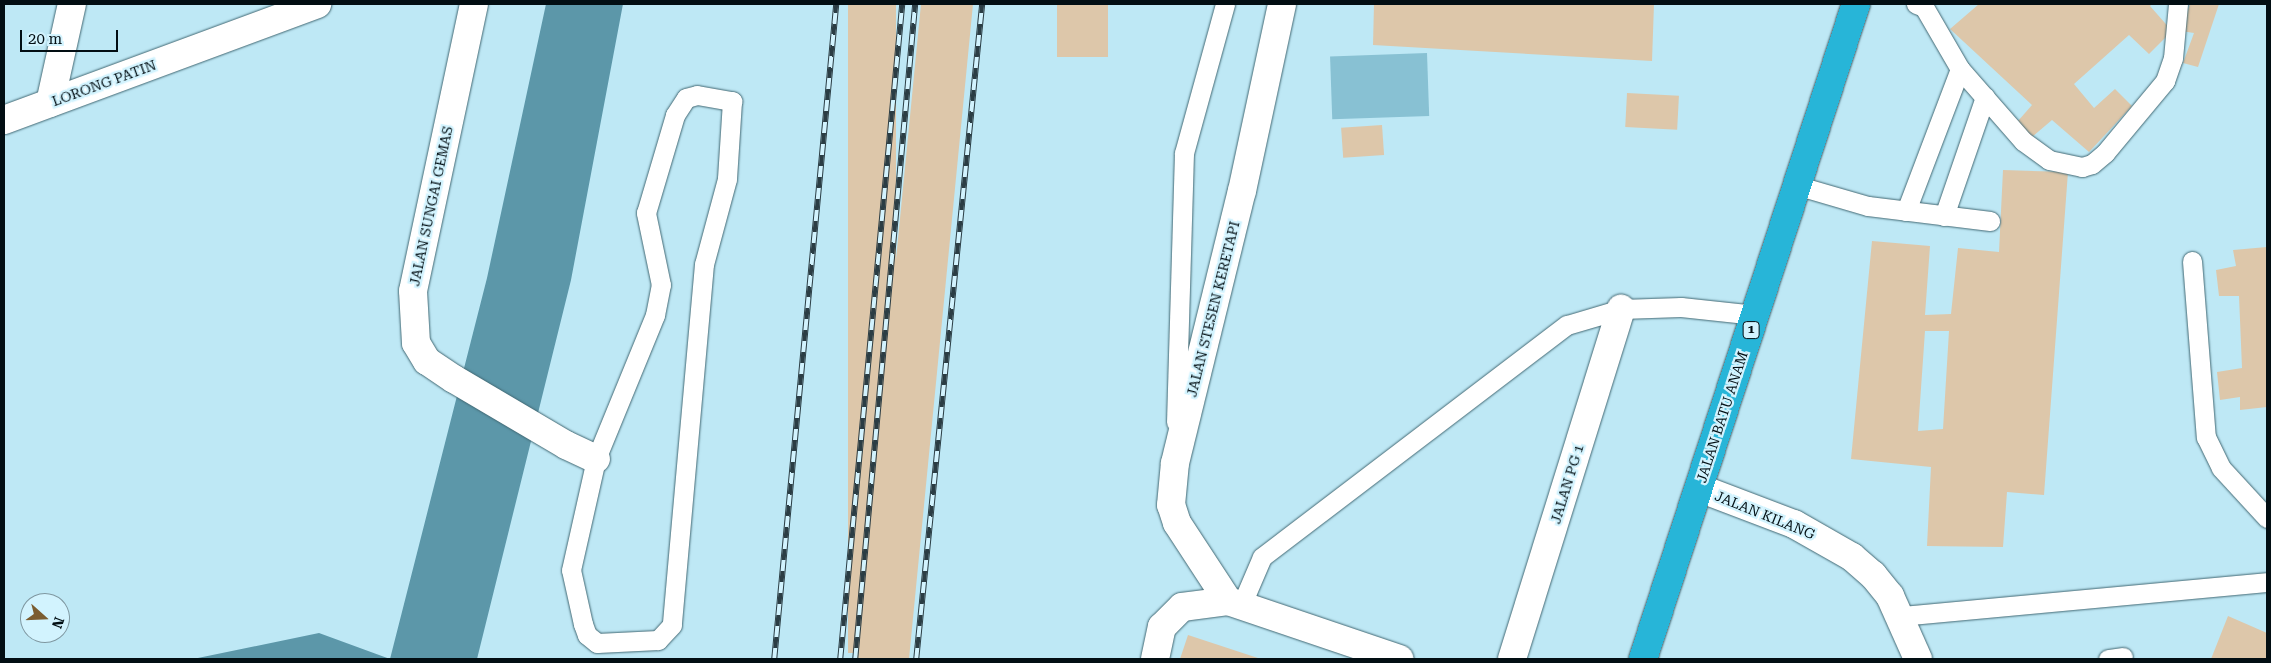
<!DOCTYPE html>
<style>
body{margin:0}
#map{position:relative;width:2271px;height:663px;overflow:hidden;background:#bee8f5;font-family:"Roboto Serif",serif}
div>[style]{position:absolute}
.green>*{inset:0;background:#88c1d3;transform-origin:0 0}
.water>*{inset:0;background:#5c97a9}
.building>*{inset:0;background:#ddc7aa;transform-origin:0 0}
.roads{filter:drop-shadow(0 0 1px #426873) drop-shadow(0 0 1px #426873)}
.lane>*{height:19px;margin:-9.5px;padding:0 9.5px;transform-origin:9.5px;border-radius:9.5px;background:#fff}
.street>*{height:28px;margin:-14px;padding:0 14px;transform-origin:14px;border-radius:14px;background:#fff}
.highway>*{height:28px;margin:-14px;padding:0 14px;transform-origin:14px;border-radius:14px;background:#27b5d8}
.rail>*{height:5.5px;margin-top:-2.75px;transform-origin:0;background:repeating-linear-gradient(90deg,#d2f3fe 0 11px,#2b3d44 0 22px);box-sizing:border-box;border-block:1px solid #2b3d44}
span{translate:-50% -50%;white-space:nowrap;text-align:center;line-height:1.15;-webkit-text-stroke:4.5px #d2f3fe;paint-order:stroke}
.shield-label span{padding:1px 4px;background:#d2f3fe;border:1px solid;border-radius:4px;-webkit-text-stroke-width:0}
.shield-label{font-size:12px;color:#020e13;font-weight:700}
.street-label{font-size:14px;color:#020e13}
.frame{position:absolute;inset:0;border:5px solid #020e13;pointer-events:none}
.north{position:absolute;left:20px;top:593px;width:50px;height:50px;box-sizing:border-box;background:#d2f3fe;border:1px solid #7f97a0;border-radius:50%;rotate:110deg;font-size:14px;font-weight:700;line-height:20px;text-align:center;color:#020e13}
.north::after{content:'';display:block;margin:auto;width:18px;height:22px;background:#7b5d31;clip-path:polygon(50% 0,100% 100%,50% 72%,0 100%)}
.scale{position:absolute;left:20px;top:30px;width:98px;height:22px;box-sizing:border-box;border:2px solid #020e13;border-top:0;padding-left:6px;font-size:15px;line-height:18px;white-space:nowrap;color:#020e13;-webkit-text-stroke:4px #d2f3fe;paint-order:stroke}
</style>
<div id="map">
<div class="green">
<i style="left:1427px;top:53px;width:63px;height:97px;rotate:88deg"></i>
</div>
<div class="water">
<i style="clip-path:polygon(546px 4px,623px 4px,571px 280px,477px 659px,193px 659px,319px 633px,390px 659px,487px 278px)"></i>
</div>
<div class="building">
<i style="left:848px;top:4px;width:48px;height:649px"></i>
<i style="clip-path:polygon(921px 4px,973px 4px,909px 659px,866px 659px,857px 658px)"></i>
<i style="left:1057px;top:4px;width:51px;height:53px"></i>
<i style="clip-path:polygon(1374px 4px,1654px 4px,1652px 61px,1373px 45px)"></i>
<i style="clip-path:polygon(1979px 4px,2152px 4px,2150px 6px,2172px 31px,2149px 54px,2129px 35px,2074px 84px,2094px 108px,2115px 89px,2132px 106px,2089px 152px,2052px 120px,2032px 137px,2018px 121px,2032px 105px,1950px 29px)"></i>
<i style="clip-path:polygon(2190px 4px,2219px 4px,2198px 67px,2183px 63px,2194px 33px,2181px 31px)"></i>
<i style="left:1627px;top:93px;width:52px;height:34px;rotate:3deg"></i>
<i style="left:1382px;top:125px;width:30px;height:41px;rotate:86deg"></i>
<i style="clip-path:polygon(evenodd,2003px 170px,2068px 172px,2044px 495px,2007px 492px,2003px 547px,1927px 546px,1931px 467px,1851px 459px,1872px 241px,1930px 246px,1925px 315px,1951px 314px,1958px 248px,1999px 252px,2003px 170px,1925px 331px,1949px 331px,1943px 429px,1918px 431px,1925px 331px)"></i>
<i style="clip-path:polygon(2267px 247px,2267px 407px,2240px 410px,2240px 397px,2220px 400px,2217px 372px,2242px 368px,2239px 296px,2219px 296px,2216px 270px,2236px 266px,2233px 250px)"></i>
<i style="clip-path:polygon(2228px 616px,2267px 633px,2267px 659px,2211px 659px)"></i>
<i style="clip-path:polygon(1188px 635px,1261px 659px,1180px 659px)"></i>
</div>
<div class="roads">
<div class="lane">
<i style="left:1916px;top:4px;width:9px;rotate:21deg"></i>
<i style="left:1924px;top:7px;width:72px;rotate:59.9deg"></i>
<i style="left:1960px;top:69px;width:96px;rotate:48.8deg"></i>
<i style="left:2023px;top:141px;width:32px;rotate:36deg"></i>
<i style="left:2049px;top:160px;width:34px;rotate:12deg"></i>
<i style="left:2082px;top:167px;width:10px;rotate:-17deg"></i>
<i style="left:2092px;top:164px;width:17px;rotate:-40deg"></i>
<i style="left:2105px;top:153px;width:94px;rotate:-50.2deg"></i>
<i style="left:2165px;top:81px;width:24px;rotate:-71deg"></i>
<i style="left:2173px;top:58px;width:54px;rotate:-84.7deg"></i>
<i style="left:697px;top:95px;width:36px;rotate:10deg"></i>
<i style="left:732px;top:101px;width:78px;rotate:93.7deg"></i>
<i style="left:727px;top:179px;width:88px;rotate:105.1deg"></i>
<i style="left:704px;top:264px;width:362px;rotate:95.1deg"></i>
<i style="left:672px;top:625px;width:21px;rotate:133deg"></i>
<i style="left:658px;top:640px;width:61px;rotate:177.2deg"></i>
<i style="left:597px;top:643px;width:13px;rotate:-141deg"></i>
<i style="left:587px;top:635px;width:12px;rotate:-110deg"></i>
<i style="left:583px;top:624px;width:55px;rotate:-102.5deg"></i>
<i style="left:571px;top:570px;width:114px;rotate:-77.3deg"></i>
<i style="left:596px;top:459px;width:156px;rotate:-67.7deg"></i>
<i style="left:655px;top:315px;width:31px;rotate:-79deg"></i>
<i style="left:661px;top:285px;width:74px;rotate:-101.8deg"></i>
<i style="left:646px;top:213px;width:102px;rotate:-73.5deg"></i>
<i style="left:675px;top:115px;width:20px;rotate:-57deg"></i>
<i style="left:686px;top:98px;width:11px;rotate:-15deg"></i>
<i style="left:1799px;top:186px;width:72px;rotate:16.2deg"></i>
<i style="left:1868px;top:206px;width:123px;rotate:7deg"></i>
<i style="left:1906px;top:211px;width:152px;rotate:-69.2deg"></i>
<i style="left:1944px;top:216px;width:126px;rotate:-71deg"></i>
<i style="left:2192px;top:261px;width:177px;rotate:85.5deg"></i>
<i style="left:2206px;top:437px;width:34px;rotate:64deg"></i>
<i style="left:2221px;top:468px;width:68px;rotate:47.4deg"></i>
<i style="left:1176px;top:422px;width:269px;rotate:-88.3deg"></i>
<i style="left:1184px;top:153px;width:155px;rotate:-74.6deg"></i>
<i style="left:1241px;top:606px;width:53px;rotate:-66.8deg"></i>
<i style="left:1262px;top:557px;width:383px;rotate:-37.3deg"></i>
<i style="left:1567px;top:325px;width:56px;rotate:-16.5deg"></i>
<i style="left:1621px;top:309px;width:60px;rotate:-1.9deg"></i>
<i style="left:1681px;top:307px;width:75px;rotate:6.1deg"></i>
<i style="left:1901px;top:616px;width:368px;rotate:-5.3deg"></i>
<i style="left:2108px;top:659px;width:15px;rotate:-8deg"></i>
</div>
<div class="street">
<i style="left:474px;top:4px;width:293px;rotate:102deg"></i>
<i style="left:413px;top:291px;width:52px;rotate:86.7deg"></i>
<i style="left:416px;top:343px;width:21px;rotate:59deg"></i>
<i style="left:427px;top:361px;width:32px;rotate:34deg"></i>
<i style="left:454px;top:379px;width:130px;rotate:30.5deg"></i>
<i style="left:566px;top:445px;width:33px;rotate:25deg"></i>
<i style="left:50px;top:103px;width:101px;rotate:-77.5deg"></i>
<i style="left:4px;top:120px;width:334px;rotate:-20.3deg"></i>
<i style="left:1699px;top:488px;width:102px;rotate:20.8deg"></i>
<i style="left:1794px;top:524px;width:67px;rotate:29.6deg"></i>
<i style="left:1852px;top:557px;width:28px;rotate:41deg"></i>
<i style="left:1873px;top:575px;width:27px;rotate:51deg"></i>
<i style="left:1890px;top:596px;width:69px;rotate:66deg"></i>
<i style="left:1228px;top:601px;width:93px;rotate:-123.2deg"></i>
<i style="left:1177px;top:523px;width:19px;rotate:-108deg"></i>
<i style="left:1171px;top:505px;width:42px;rotate:-84.6deg"></i>
<i style="left:1175px;top:463px;width:280px;rotate:-76.2deg"></i>
<i style="left:1242px;top:191px;width:191px;rotate:-77.9deg"></i>
<i style="left:1155px;top:659px;width:33px;rotate:-78deg"></i>
<i style="left:1162px;top:627px;width:28px;rotate:-45deg"></i>
<i style="left:1182px;top:607px;width:46px;rotate:-7.4deg"></i>
<i style="left:1228px;top:601px;width:181px;rotate:18.7deg"></i>
<i style="left:1512px;top:659px;width:367px;rotate:-72.7deg"></i>
</div>
<div class="highway">
<i style="left:1643px;top:659px;width:689px;rotate:-71.99deg"></i>
</div>
</div>
<div class="rail">
<i style="left:774px;top:659px;width:658px;rotate:-84.59deg"></i>
<i style="left:840px;top:659px;width:658px;rotate:-84.59deg"></i>
<i style="left:855px;top:659px;width:658px;rotate:-84.77deg"></i>
<i style="left:916px;top:659px;width:658px;rotate:-84.25deg"></i>
</div>
<div class="shield-label">
<span style="left:1751px;top:330px">1</span>
</div>
<div class="street-label">
<span style="left:104px;top:83px;rotate:-20deg">LORONG PATIN</span>
<span style="left:431px;top:206px;rotate:-78deg">JALAN SUNGAI GEMAS</span>
<span style="left:1213px;top:309px;rotate:-76deg">JALAN STESEN KERETAPI</span>
<span style="left:1722px;top:417px;rotate:-72deg">JALAN BATU ANAM</span>
<span style="left:1567px;top:484px;rotate:-73deg">JALAN PG 1</span>
<span style="left:1765px;top:515px;rotate:22deg">JALAN KILANG</span>
</div>
<div class="frame"></div>
<div class="north">N</div>
<div class="scale">20 m</div>
</div>
